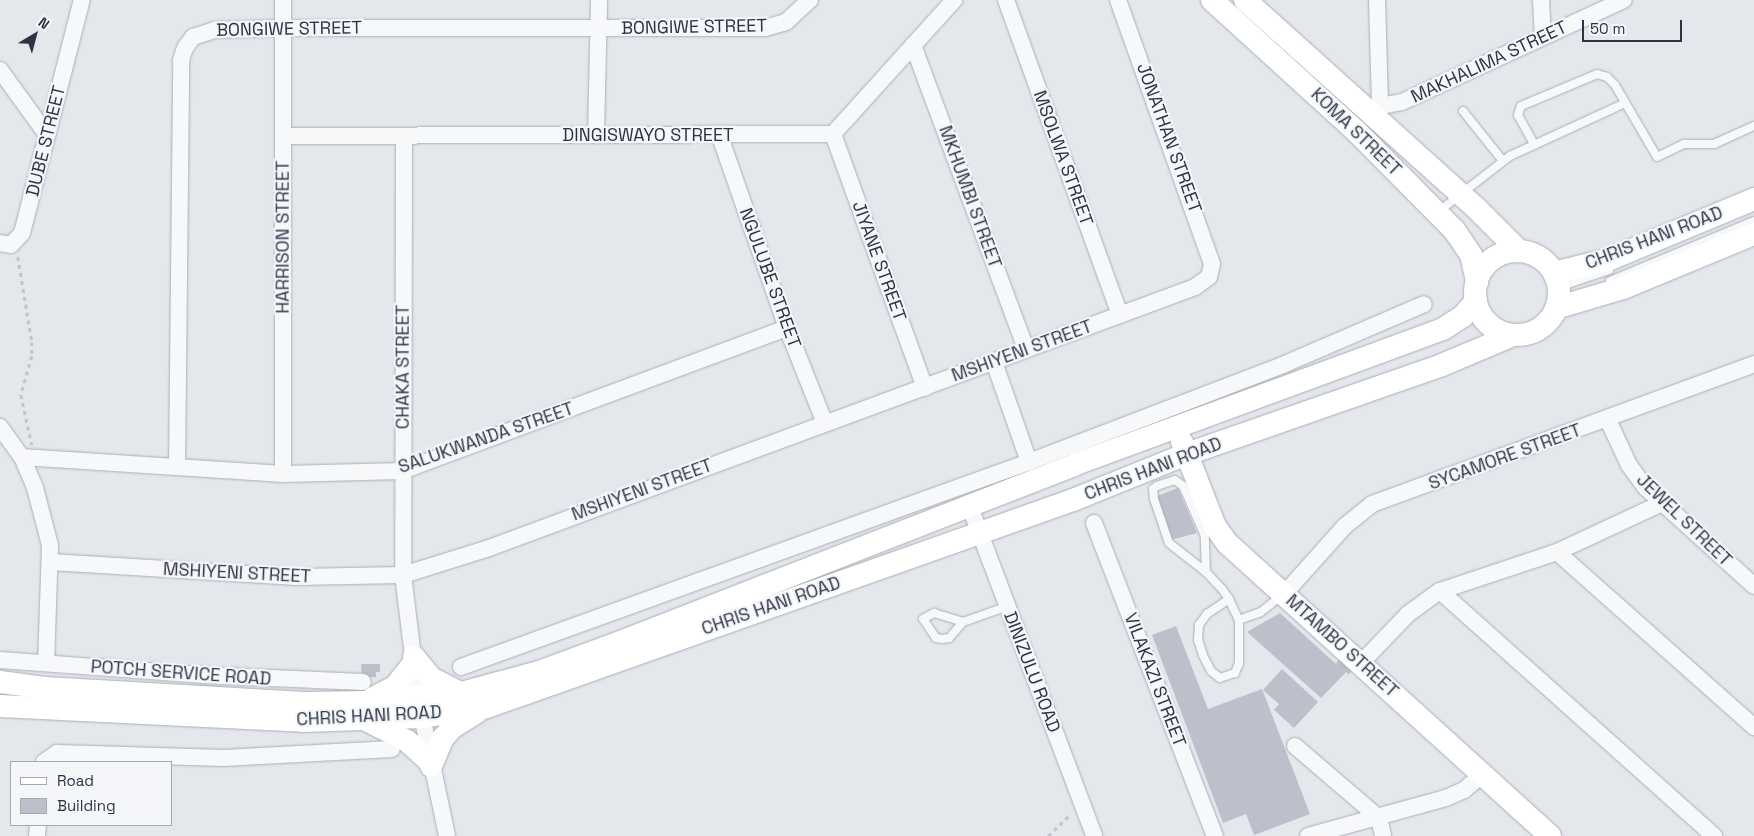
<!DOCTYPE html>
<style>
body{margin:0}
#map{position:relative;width:1754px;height:836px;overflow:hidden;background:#e4e7ec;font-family:"Space Grotesk",sans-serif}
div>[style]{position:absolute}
.building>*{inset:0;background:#bbc0ca}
.path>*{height:2.5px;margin-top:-1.25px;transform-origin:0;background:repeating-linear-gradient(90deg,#c2c5cb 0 4px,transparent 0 8px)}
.roads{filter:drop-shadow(0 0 1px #a9aeb7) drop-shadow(0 0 1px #a9aeb7)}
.lane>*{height:8px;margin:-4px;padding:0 4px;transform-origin:4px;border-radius:4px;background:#f7f8fa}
.street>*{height:16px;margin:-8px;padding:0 8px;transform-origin:8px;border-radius:8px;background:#f7f8fa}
.secondary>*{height:22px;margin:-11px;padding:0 11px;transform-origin:11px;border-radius:11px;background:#fff}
.secondary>.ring{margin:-11px;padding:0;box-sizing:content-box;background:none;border:22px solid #fff;border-radius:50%}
span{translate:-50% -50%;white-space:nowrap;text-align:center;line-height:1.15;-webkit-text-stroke:4.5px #f4f6f9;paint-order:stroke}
.street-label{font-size:18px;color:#2b3445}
.legend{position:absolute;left:10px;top:761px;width:162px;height:65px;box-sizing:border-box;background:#f4f6f9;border:1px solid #a4a8b1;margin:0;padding:6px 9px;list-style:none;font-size:15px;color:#2b3445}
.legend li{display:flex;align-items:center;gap:10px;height:25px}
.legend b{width:25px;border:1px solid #a4a8b1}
.north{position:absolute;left:10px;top:10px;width:50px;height:50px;-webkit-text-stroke:4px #f4f6f9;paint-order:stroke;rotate:37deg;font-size:14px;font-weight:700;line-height:20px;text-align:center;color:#2b3445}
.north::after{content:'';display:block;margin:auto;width:18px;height:22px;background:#2b3445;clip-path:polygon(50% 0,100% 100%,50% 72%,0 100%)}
.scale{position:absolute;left:1582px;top:20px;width:100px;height:22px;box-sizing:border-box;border:2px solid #2b3445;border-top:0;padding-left:6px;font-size:15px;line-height:18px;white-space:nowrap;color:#2b3445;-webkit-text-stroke:4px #f4f6f9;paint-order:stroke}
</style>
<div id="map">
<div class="building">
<i style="clip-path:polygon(1178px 488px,1197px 533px,1171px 540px,1157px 496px)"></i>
<i style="clip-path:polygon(1280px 613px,1336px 664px,1339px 659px,1352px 670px,1349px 675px,1346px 672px,1321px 698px,1247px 632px)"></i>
<i style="clip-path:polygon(1176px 626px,1208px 709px,1262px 689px,1310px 814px,1254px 835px,1246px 814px,1223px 823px,1152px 635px)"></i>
<i style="clip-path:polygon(361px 664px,380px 664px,380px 672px,376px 672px,376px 677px,362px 677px)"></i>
<i style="clip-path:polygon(1282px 669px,1318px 702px,1294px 728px,1274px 710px,1279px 704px,1263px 690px)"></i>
</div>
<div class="path">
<i style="left:18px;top:257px;width:86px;rotate:80.6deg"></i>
<i style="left:32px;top:342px;width:14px;rotate:90deg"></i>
<i style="left:32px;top:356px;width:41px;rotate:105.8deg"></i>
<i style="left:21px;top:395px;width:51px;rotate:77.6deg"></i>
<i style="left:1048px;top:836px;width:32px;rotate:-44deg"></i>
</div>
<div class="roads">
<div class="lane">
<i style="left:1463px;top:111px;width:64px;rotate:51.3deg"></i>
<i style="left:1534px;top:144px;width:33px;rotate:-119deg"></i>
<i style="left:1518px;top:115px;width:9px;rotate:-72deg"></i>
<i style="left:1521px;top:106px;width:82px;rotate:-22.8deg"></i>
<i style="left:1597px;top:74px;width:10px;rotate:17deg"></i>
<i style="left:1607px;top:77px;width:11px;rotate:45deg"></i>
<i style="left:1615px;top:85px;width:83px;rotate:59.7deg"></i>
<i style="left:1657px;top:157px;width:30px;rotate:-26deg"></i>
<i style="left:1684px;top:144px;width:30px"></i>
<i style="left:1714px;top:144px;width:44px;rotate:-24.2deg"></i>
<i style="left:1438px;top:212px;width:91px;rotate:-37.9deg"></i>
<i style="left:1510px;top:156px;width:127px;rotate:-24.7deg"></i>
<i style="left:1610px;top:281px;width:156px;rotate:-22.6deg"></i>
<i style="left:1559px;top:287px;width:53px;rotate:-18.8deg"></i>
<i style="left:1206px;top:572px;width:36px;rotate:-92deg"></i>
<i style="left:1205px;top:536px;width:55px;rotate:-113.7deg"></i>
<i style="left:1183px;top:486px;width:10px;rotate:-143deg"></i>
<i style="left:1175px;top:480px;width:19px;rotate:162deg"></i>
<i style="left:1157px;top:486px;width:5px;rotate:143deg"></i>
<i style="left:1153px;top:489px;width:10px;rotate:84deg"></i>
<i style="left:1154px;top:499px;width:46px;rotate:71.2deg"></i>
<i style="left:1169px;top:543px;width:47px;rotate:38.1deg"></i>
<i style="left:1206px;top:572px;width:23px;rotate:47deg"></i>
<i style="left:1222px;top:589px;width:12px;rotate:55deg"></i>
<i style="left:1229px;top:599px;width:23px;rotate:65deg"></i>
<i style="left:1239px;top:620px;width:43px;rotate:90deg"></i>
<i style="left:1239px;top:663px;width:11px;rotate:112deg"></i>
<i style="left:1235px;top:673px;width:16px;rotate:162deg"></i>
<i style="left:1220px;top:678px;width:11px;rotate:-142deg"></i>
<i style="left:1211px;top:671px;width:18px;rotate:-117deg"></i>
<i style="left:1203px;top:655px;width:16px;rotate:-108deg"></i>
<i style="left:1198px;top:640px;width:15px;rotate:-86deg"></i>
<i style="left:1199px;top:625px;width:14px;rotate:-54deg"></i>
<i style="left:1207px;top:614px;width:27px;rotate:-34deg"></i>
<i style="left:1239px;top:620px;width:23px;rotate:-20deg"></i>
<i style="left:1261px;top:612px;width:26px;rotate:-39deg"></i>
<i style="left:963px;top:622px;width:21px;rotate:131deg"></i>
<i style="left:949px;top:638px;width:7px;rotate:172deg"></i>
<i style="left:942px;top:639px;width:6px;rotate:-171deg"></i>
<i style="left:936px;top:638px;width:23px;rotate:-124deg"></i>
<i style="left:923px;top:619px;width:13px;rotate:-29deg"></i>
<i style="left:934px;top:613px;width:30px;rotate:17deg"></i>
<i style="left:963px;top:622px;width:48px;rotate:-19.6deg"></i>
</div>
<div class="street">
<i style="left:1006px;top:0;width:335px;rotate:70.1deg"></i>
<i style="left:1541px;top:0;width:37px;rotate:87deg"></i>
<i style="left:913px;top:45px;width:324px;rotate:69.6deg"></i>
<i style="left:0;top:70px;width:80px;rotate:54.1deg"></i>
<i style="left:1380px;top:106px;width:22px;rotate:-10deg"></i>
<i style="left:1402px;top:102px;width:244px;rotate:-24.7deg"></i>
<i style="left:1374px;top:113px;width:9px;rotate:-49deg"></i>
<i style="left:1380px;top:106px;width:106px;rotate:-91.6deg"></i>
<i style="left:719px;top:134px;width:206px;rotate:70.7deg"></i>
<i style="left:787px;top:328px;width:100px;rotate:68.3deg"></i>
<i style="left:833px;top:134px;width:270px;rotate:70.1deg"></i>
<i style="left:596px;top:135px;width:135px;rotate:-88.7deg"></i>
<i style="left:283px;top:136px;width:550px;rotate:-0.21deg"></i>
<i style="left:833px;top:134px;width:181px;rotate:-47.9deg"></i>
<i style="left:404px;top:136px;width:439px;rotate:90.1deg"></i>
<i style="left:403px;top:575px;width:123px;rotate:83deg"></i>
<i style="left:418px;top:697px;width:142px;rotate:78.2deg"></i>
<i style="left:0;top:243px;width:11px;rotate:10deg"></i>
<i style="left:11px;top:245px;width:16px;rotate:-47deg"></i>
<i style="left:22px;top:233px;width:241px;rotate:-75.6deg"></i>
<i style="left:994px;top:362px;width:106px;rotate:70.7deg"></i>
<i style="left:1608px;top:420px;width:50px;rotate:65deg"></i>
<i style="left:1629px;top:465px;width:27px;rotate:54deg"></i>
<i style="left:1645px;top:487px;width:147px;rotate:42.2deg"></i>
<i style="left:0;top:427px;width:37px;rotate:54deg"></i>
<i style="left:22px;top:457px;width:34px;rotate:67deg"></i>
<i style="left:35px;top:488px;width:59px;rotate:75.3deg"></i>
<i style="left:50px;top:545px;width:118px;rotate:91.9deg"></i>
<i style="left:22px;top:457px;width:262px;rotate:3.7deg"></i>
<i style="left:283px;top:474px;width:119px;rotate:-1.4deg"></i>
<i style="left:402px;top:471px;width:411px;rotate:-20.4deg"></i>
<i style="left:177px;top:467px;width:407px;rotate:-89.4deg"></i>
<i style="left:181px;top:60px;width:13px;rotate:-72deg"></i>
<i style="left:185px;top:48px;width:14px;rotate:-54deg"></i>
<i style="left:193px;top:37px;width:23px;rotate:-18deg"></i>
<i style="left:215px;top:30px;width:68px;rotate:-1.7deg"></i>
<i style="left:283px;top:28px;width:482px"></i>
<i style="left:765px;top:28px;width:22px;rotate:-16deg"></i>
<i style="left:786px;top:22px;width:33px;rotate:-43deg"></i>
<i style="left:283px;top:474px;width:474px;rotate:-90deg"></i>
<i style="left:970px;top:507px;width:352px;rotate:69.3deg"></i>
<i style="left:1094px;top:523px;width:336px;rotate:68.9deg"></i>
<i style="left:1557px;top:552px;width:264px;rotate:41.6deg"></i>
<i style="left:51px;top:562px;width:246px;rotate:3.5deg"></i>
<i style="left:297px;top:577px;width:106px;rotate:-1.1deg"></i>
<i style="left:403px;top:575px;width:90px;rotate:-17.4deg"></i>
<i style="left:489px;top:548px;width:753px;rotate:-20.29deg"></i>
<i style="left:1195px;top:287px;width:17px;rotate:-36deg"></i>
<i style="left:1209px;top:277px;width:13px;rotate:-77deg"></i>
<i style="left:1212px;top:264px;width:280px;rotate:-109.6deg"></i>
<i style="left:1440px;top:591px;width:368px;rotate:41.8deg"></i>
<i style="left:1285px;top:593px;width:90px;rotate:-48.2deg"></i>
<i style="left:1345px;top:526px;width:35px;rotate:-39deg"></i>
<i style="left:1372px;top:504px;width:407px;rotate:-20.1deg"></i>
<i style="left:0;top:660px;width:203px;rotate:4.2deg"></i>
<i style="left:202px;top:675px;width:161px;rotate:2.5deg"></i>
<i style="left:1361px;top:663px;width:68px;rotate:-46.2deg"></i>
<i style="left:1408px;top:614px;width:39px;rotate:-36deg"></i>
<i style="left:1440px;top:591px;width:123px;rotate:-18.4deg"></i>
<i style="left:1557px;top:552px;width:116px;rotate:-25deg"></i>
<i style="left:461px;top:667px;width:604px;rotate:-19.85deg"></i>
<i style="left:1029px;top:462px;width:274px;rotate:-20.9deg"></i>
<i style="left:1285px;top:364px;width:151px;rotate:-23.3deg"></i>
<i style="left:1295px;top:746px;width:111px;rotate:40.6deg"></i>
<i style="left:1379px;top:818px;width:18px;rotate:77deg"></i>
<i style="left:44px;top:762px;width:16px;rotate:-35deg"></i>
<i style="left:57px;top:753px;width:167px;rotate:1.7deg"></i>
<i style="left:224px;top:758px;width:168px;rotate:-3.1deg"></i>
<i style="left:37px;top:836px;width:11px;rotate:-85deg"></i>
<i style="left:1308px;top:836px;width:143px;rotate:-15.4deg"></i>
<i style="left:1446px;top:798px;width:20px;rotate:-24deg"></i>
<i style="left:1464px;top:790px;width:23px;rotate:-40deg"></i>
</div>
<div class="secondary">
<i style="left:1212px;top:0;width:196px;rotate:42.3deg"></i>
<i style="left:1357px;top:132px;width:139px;rotate:45.3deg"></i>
<i style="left:1455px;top:231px;width:29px;rotate:56deg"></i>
<i style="left:1471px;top:255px;width:28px;rotate:77deg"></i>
<i style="left:1245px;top:0;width:311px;rotate:42deg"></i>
<i style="left:1476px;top:208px;width:61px;rotate:45deg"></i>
<i class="ring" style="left:1475px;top:251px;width:62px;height:62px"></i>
<i style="left:1554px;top:273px;width:58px;rotate:-14deg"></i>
<i style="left:1610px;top:259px;width:156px;rotate:-22.6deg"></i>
<i style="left:1556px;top:308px;width:70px;rotate:-16.6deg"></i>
<i style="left:1623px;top:288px;width:142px;rotate:-22.4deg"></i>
<i style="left:1182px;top:442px;width:90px;rotate:68.6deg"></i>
<i style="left:1215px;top:526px;width:21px;rotate:55deg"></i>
<i style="left:1227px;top:543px;width:436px;rotate:42.2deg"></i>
<i style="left:414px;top:657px;width:27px;rotate:51deg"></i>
<i style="left:431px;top:678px;width:34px;rotate:27deg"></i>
<i style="left:0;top:682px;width:45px;rotate:7.6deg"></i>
<i style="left:45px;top:688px;width:260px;rotate:3.3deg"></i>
<i style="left:305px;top:703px;width:58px;rotate:-1deg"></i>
<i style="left:363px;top:702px;width:98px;rotate:-5.2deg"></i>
<i style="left:461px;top:693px;width:81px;rotate:-15.1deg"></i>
<i style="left:539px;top:672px;width:90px;rotate:-20.3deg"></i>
<i style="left:623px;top:641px;width:486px;rotate:-21.3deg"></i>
<i style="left:1076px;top:464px;width:391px;rotate:-20.2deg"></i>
<i style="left:1443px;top:329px;width:24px;rotate:-33deg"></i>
<i style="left:1463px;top:316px;width:20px;rotate:-49deg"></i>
<i style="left:373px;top:698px;width:25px;rotate:-27deg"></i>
<i style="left:395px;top:687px;width:31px;rotate:-52deg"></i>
<i style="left:0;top:706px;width:303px;rotate:2.8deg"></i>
<i style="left:303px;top:721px;width:119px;rotate:-1.9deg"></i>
<i style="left:422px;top:717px;width:66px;rotate:-8.7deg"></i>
<i style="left:487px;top:707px;width:621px;rotate:-19.46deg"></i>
<i style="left:1073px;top:500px;width:123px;rotate:-22deg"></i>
<i style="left:1187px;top:454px;width:270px;rotate:-19.2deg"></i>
<i style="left:1442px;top:365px;width:77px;rotate:-22.9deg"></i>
<i style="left:368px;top:721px;width:44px;rotate:27.1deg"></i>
<i style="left:407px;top:741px;width:30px;rotate:42deg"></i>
<i style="left:431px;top:766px;width:30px;rotate:-67deg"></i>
<i style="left:443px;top:738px;width:15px;rotate:-48deg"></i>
<i style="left:453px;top:727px;width:28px;rotate:-32deg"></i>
</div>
</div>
<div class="street-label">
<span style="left:694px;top:27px;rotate:-1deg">BONGIWE STREET</span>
<span style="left:289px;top:29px;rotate:-1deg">BONGIWE STREET</span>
<span style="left:1489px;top:62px;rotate:-25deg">MAKHALIMA STREET</span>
<span style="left:1356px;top:132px;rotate:44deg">KOMA STREET</span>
<span style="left:648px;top:135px">DINGISWAYO STREET</span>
<span style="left:1169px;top:138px;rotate:70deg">JONATHAN STREET</span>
<span style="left:46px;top:141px;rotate:-76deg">DUBE STREET</span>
<span style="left:1063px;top:158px;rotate:70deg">MSOLWA STREET</span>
<span style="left:970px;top:197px;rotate:70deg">MKHUMBI STREET</span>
<span style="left:283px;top:237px;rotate:-90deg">HARRISON STREET</span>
<span style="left:1654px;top:238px;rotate:-21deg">CHRIS HANI ROAD</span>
<span style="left:879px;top:261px;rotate:70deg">JIYANE STREET</span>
<span style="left:770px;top:278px;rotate:70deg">NGULUBE STREET</span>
<span style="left:1022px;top:351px;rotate:-20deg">MSHIYENI STREET</span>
<span style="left:403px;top:367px;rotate:-90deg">CHAKA STREET</span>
<span style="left:486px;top:438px;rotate:-19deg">SALUKWANDA STREET</span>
<span style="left:1505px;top:457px;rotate:-20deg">SYCAMORE STREET</span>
<span style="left:1153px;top:469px;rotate:-21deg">CHRIS HANI ROAD</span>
<span style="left:642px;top:490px;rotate:-20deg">MSHIYENI STREET</span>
<span style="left:1684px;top:520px;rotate:44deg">JEWEL STREET</span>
<span style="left:237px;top:573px;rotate:3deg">MSHIYENI STREET</span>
<span style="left:771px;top:606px;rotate:-19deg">CHRIS HANI ROAD</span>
<span style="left:1342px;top:646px;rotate:42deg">MTAMBO STREET</span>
<span style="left:1032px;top:672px;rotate:69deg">DINIZULU ROAD</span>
<span style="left:181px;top:673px;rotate:4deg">POTCH SERVICE ROAD</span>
<span style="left:1155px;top:680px;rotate:69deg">VILAKAZI STREET</span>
<span style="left:369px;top:716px;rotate:-3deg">CHRIS HANI ROAD</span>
</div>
<ul class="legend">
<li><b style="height:6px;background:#fff"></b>Road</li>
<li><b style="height:14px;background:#bbc0ca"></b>Building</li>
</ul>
<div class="north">N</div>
<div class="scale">50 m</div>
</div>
